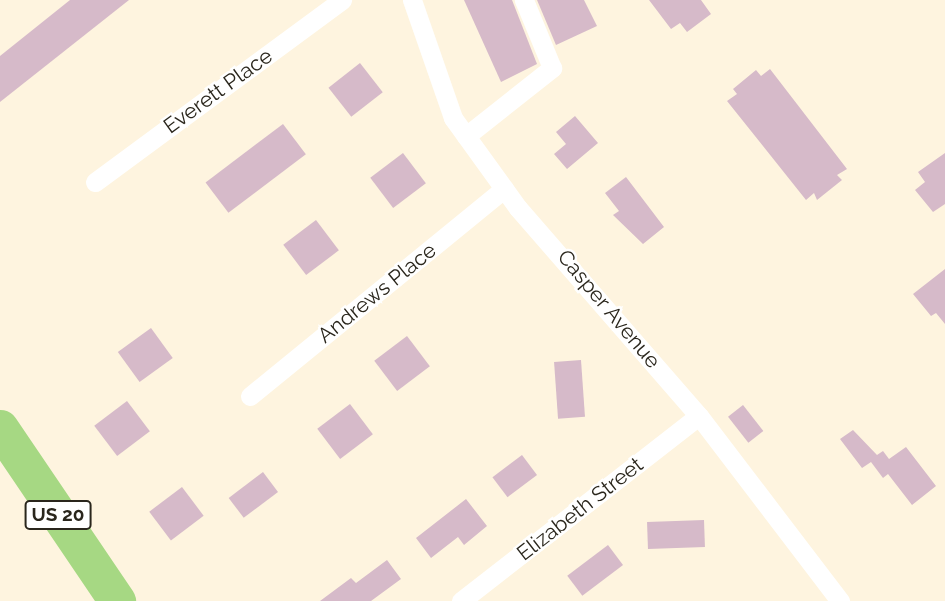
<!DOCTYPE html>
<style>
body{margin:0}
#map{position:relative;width:945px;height:601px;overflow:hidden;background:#fef4df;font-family:Raleway,sans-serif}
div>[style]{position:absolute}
.building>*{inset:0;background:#d6bac9;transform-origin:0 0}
.minor>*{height:19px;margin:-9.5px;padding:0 9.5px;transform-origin:9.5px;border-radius:9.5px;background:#fff}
.motorway>*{height:37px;margin:-18.5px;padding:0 18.5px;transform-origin:18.5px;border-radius:18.5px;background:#a6d883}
span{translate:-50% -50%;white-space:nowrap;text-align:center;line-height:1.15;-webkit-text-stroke:5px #fff;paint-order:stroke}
.shield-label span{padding:2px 5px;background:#fff;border:2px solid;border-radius:5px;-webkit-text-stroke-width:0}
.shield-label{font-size:19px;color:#2a261c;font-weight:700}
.street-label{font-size:21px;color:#2a261c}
</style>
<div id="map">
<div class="building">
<i style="clip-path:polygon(70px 0,129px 0,0 102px,0 56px)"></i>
<i style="clip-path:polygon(464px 0,512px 0,537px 64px,501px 82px)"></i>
<i style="clip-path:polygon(537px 0,584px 0,597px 26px,556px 45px)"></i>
<i style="clip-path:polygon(649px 0,701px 0,711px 14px,687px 32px,680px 23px,671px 29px)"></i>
<i style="left:360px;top:63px;width:37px;height:40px;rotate:52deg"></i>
<i style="clip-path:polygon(770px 69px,847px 169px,837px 175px,842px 180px,817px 200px,814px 193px,806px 200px,727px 101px,737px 94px,733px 89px,756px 70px,761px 76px)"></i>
<i style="clip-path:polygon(575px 116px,598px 143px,567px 169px,554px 154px,566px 144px,556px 132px)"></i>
<i style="left:283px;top:124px;width:38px;height:97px;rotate:53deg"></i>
<i style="left:403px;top:153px;width:38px;height:41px;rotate:53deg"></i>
<i style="clip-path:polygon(945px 153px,945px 204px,933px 212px,915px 190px,925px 182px,918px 172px)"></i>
<i style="clip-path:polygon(626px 177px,664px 227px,643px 244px,613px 215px,619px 211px,605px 193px)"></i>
<i style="left:316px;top:220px;width:38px;height:41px;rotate:53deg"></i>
<i style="clip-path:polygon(945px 269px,945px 324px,936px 313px,931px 316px,913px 294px)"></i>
<i style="left:151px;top:328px;width:37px;height:41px;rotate:54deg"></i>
<i style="left:407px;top:336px;width:38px;height:41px;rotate:53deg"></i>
<i style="left:581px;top:360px;width:57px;height:27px;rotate:86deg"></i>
<i style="left:127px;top:401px;width:38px;height:41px;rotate:53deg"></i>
<i style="left:350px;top:404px;width:38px;height:41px;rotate:53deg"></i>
<i style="left:743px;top:405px;width:33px;height:19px;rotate:52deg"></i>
<i style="clip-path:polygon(853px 430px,877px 455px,883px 451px,889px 459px,906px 447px,936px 486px,912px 505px,888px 474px,883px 478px,871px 462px,862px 468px,840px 439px)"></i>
<i style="left:522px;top:455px;width:25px;height:37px;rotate:53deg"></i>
<i style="left:263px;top:472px;width:25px;height:43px;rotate:53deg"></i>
<i style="left:182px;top:487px;width:36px;height:41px;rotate:53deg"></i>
<i style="clip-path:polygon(466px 499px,487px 526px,464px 545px,458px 537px,431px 558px,416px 538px)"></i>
<i style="left:704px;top:520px;width:27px;height:57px;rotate:88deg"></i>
<i style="left:608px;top:545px;width:25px;height:51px;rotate:53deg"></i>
<i style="clip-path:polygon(387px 560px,401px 579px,371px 601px,320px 601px,351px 578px,356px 583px)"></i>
</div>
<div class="minor">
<i style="left:412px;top:0;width:125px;rotate:70.8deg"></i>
<i style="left:453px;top:118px;width:111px;rotate:54.2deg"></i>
<i style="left:518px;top:208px;width:276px;rotate:49deg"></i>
<i style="left:699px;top:416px;width:233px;rotate:52.7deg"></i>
<i style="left:466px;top:136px;width:110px;rotate:-38.3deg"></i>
<i style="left:552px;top:68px;width:74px;rotate:-112.4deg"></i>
<i style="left:95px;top:182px;width:307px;rotate:-36.4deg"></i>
<i style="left:250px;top:396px;width:328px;rotate:-39.2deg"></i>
<i style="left:461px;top:601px;width:301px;rotate:-37.9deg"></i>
</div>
<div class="motorway">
<i style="left:0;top:428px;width:209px;rotate:55.9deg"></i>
</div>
<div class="shield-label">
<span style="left:58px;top:515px">US 20</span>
</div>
<div class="street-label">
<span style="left:218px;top:91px;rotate:-36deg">Everett Place</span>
<span style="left:377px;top:293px;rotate:-39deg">Andrews Place</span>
<span style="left:609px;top:309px;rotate:50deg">Casper Avenue</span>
<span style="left:580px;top:509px;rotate:-38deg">Elizabeth Street</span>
</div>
</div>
